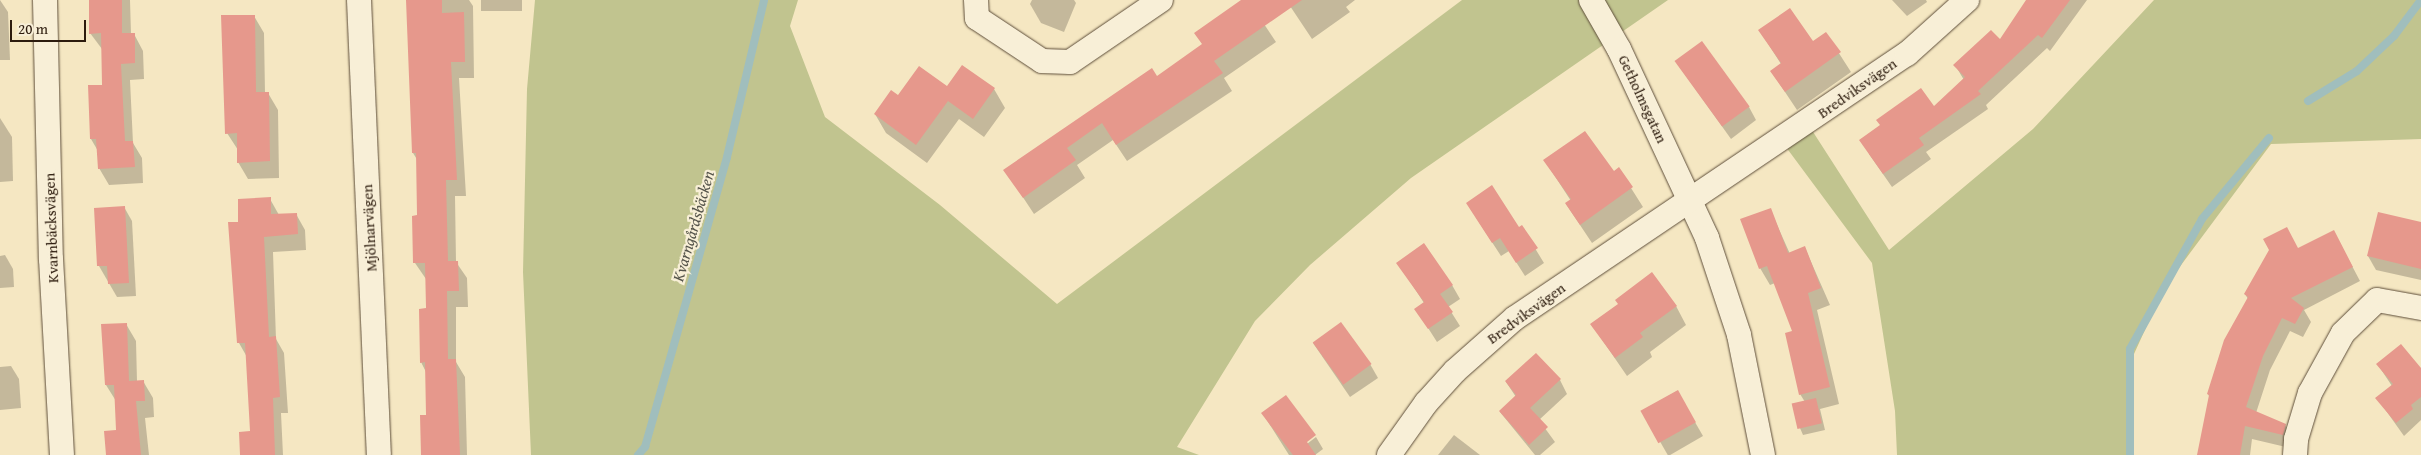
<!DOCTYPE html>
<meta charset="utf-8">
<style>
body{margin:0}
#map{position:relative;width:2421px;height:455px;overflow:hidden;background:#f5e7c2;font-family:"Gentium Book Plus",serif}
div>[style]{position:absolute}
.green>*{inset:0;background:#c1c48f}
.shadow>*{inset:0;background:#0003;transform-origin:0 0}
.stream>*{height:8px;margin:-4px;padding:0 4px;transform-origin:4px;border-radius:4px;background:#a0bebd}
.building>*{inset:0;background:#e6988c;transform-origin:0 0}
.roads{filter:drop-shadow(0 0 1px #5e4e3a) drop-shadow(0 0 1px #5e4e3a)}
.street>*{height:24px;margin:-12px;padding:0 12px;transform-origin:12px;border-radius:12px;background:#f8efd7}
span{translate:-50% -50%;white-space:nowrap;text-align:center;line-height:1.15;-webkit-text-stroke:4.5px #f8efd7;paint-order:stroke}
.street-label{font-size:15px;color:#2c1b0d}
.water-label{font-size:16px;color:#55544b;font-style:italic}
.scale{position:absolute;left:10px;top:20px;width:76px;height:22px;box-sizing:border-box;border:2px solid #2c1b0d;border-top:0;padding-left:6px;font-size:15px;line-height:18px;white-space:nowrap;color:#2c1b0d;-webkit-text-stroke:4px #f8efd7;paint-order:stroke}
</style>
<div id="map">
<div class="green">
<i style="clip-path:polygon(535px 0,798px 0,790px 26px,825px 117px,940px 205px,1057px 304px,1462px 0,1668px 0,1411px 178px,1310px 265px,1255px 321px,1177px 447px,1199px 455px,531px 455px,523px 272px,527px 89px)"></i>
<i style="clip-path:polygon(2154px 0,2421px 0,2421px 139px,2271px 144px,2164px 288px,2129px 365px,2130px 455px,1897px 455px,1895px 411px,1872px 263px,1780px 139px,1806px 121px,1889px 250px,2033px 129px)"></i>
</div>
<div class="shadow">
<i style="clip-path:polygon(0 0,8px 12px,10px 60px,0 60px)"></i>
<i style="clip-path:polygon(90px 0,130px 0,131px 34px,134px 34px,143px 51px,144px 79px,130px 80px,133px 143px,142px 158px,143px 183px,109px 185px,99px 168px,98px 151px,91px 139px,103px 86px,102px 49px,90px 33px)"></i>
<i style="clip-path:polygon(408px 0,469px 0,473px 6px,474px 78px,459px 78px,466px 196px,455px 196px,456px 262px,467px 278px,468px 307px,456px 307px,456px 362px,465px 377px,467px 455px,422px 455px,427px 416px,426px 372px,421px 362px,427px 310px,426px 279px,415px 263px,418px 217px,418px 161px,413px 153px)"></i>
<i style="left:481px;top:0;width:41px;height:11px"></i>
<i style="clip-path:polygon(1032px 0,1074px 0,1076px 3px,1064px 32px,1041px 23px,1030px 4px)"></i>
<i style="clip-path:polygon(1243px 0,1248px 0,1276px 42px,1224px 78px,1232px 91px,1127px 161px,1113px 140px,1077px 165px,1085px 178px,1034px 214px,1005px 170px,1157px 78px,1203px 45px,1196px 33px)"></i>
<i style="clip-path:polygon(1286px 0,1355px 0,1346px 7px,1350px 12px,1312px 39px)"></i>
<i style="clip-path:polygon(1892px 0,1926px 0,1927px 2px,1907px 16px)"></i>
<i style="clip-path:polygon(2030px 0,2087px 0,2050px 51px,2047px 48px,1986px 105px,1988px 109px,1926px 152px,1931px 159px,1892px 187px,1869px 154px,1933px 108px,1964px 80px,1955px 65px,2000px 41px)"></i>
<i style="clip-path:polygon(254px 16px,264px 33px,265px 93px,268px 93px,278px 110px,279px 178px,248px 179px,238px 162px,238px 150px,227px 133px)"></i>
<i style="clip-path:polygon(1760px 31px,1813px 43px,1826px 33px,1851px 72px,1797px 110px,1771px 71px,1781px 64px)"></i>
<i style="clip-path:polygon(1676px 62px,1749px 107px,1756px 120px,1731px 139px)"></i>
<i style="clip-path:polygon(963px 67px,994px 89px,1005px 108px,984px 137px,959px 119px,927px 163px,886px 133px,875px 114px,948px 88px)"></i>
<i style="clip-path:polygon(0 118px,12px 137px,13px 181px,0 182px)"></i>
<i style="clip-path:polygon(1545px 161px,1614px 173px,1619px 169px,1643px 207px,1592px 243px,1566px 204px,1571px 201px)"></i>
<i style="clip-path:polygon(270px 199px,279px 215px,296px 214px,305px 230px,306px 250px,273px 252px,276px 339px,284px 353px,288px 413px,281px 413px,283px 455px,241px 455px,252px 432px,247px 357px,239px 343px,239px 223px)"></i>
<i style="clip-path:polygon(124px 207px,132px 221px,136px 296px,117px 297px,99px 266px)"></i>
<i style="clip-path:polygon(1770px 209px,1790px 254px,1805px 248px,1830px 305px,1817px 310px,1839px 404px,1820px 409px,1825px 430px,1803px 435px,1800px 428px,1805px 402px,1800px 394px,1794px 332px,1775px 283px,1770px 285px,1760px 268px)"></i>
<i style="clip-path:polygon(1475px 216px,1518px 229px,1522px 227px,1544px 263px,1525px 276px,1509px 251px,1501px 256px)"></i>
<i style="clip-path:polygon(2421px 223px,2421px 280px,2376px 270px,2368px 256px)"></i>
<i style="clip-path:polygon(2341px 245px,2360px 281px,2304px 310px,2311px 322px,2303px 337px,2290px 331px,2270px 370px,2256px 413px,2285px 425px,2293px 438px,2290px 448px,2252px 439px,2250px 455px,2198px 455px,2210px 398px,2208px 394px,2248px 299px,2245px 294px,2298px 250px)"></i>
<i style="clip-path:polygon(5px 255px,13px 269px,14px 287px,0 288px,0 256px)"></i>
<i style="clip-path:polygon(1398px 263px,1452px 285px,1460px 299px,1448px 307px,1460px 326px,1437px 342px,1416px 309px,1424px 303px)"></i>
<i style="clip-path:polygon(1676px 306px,1686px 325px,1650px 352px,1652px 357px,1627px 376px,1592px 325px)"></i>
<i style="clip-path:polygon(126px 324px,136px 341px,137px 381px,143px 381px,153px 398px,154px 417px,145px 418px,149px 455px,107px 455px,117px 431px,116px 401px,106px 385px)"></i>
<i style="clip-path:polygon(1313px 343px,1370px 364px,1378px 378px,1350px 397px)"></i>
<i style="clip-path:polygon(2378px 365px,2421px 370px,2421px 420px,2404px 436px,2377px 398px,2392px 386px)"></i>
<i style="clip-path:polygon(11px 366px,19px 379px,21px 408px,0 410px,0 367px)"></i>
<i style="clip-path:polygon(1560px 380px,1567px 394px,1539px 420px,1555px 442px,1540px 455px,1535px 455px,1500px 412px,1516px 397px,1506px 382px)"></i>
<i style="left:1677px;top:391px;width:52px;height:40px;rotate:60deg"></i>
<i style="clip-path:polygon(1263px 414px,1303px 447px,1316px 437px,1323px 449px,1315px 455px,1289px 455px)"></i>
<i style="clip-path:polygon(1454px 435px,1480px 455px,1438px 455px)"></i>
</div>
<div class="stream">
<i style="left:2308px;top:101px;width:57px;rotate:-31.5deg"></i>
<i style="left:2357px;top:71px;width:51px;rotate:-43.4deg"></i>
<i style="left:2394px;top:36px;width:45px;rotate:-53.1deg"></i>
<i style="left:638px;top:455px;width:11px;rotate:-49deg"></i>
<i style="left:645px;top:447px;width:301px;rotate:-74.2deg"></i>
<i style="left:727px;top:157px;width:161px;rotate:-76.7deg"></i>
<i style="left:2130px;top:455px;width:106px;rotate:-90deg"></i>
<i style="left:2130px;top:349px;width:149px;rotate:-61deg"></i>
<i style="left:2202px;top:219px;width:105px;rotate:-50.4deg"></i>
</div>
<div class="building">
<i style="clip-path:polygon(89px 0,122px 0,122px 33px,135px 33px,135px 63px,121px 64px,125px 141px,133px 141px,135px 167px,98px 169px,96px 139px,90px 139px,88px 85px,102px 85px,101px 33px,89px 34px)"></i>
<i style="clip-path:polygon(406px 0,442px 0,442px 13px,464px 12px,465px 62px,451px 62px,457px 180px,446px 180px,448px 261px,458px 261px,459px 291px,447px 291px,448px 359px,456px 359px,460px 455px,421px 455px,420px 415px,426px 415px,425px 362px,420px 363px,419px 309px,426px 308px,425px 263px,413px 263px,412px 216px,417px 215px,416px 153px,412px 153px)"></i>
<i style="clip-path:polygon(1241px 0,1302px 0,1214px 61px,1223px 73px,1116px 145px,1102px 123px,1067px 148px,1076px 160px,1023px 198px,1003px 170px,1152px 68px,1157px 76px,1202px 44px,1194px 33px)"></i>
<i style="clip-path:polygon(2026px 0,2070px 0,2042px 38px,2038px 35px,1978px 91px,1981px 94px,1919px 138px,1924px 145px,1883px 174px,1859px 140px,1880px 125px,1876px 120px,1921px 88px,1934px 106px,1965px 77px,1953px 65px,1991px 30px,2000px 39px)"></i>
<i style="clip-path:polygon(1790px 8px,1813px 41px,1826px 32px,1841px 52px,1785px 92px,1770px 71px,1781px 63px,1758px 30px)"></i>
<i style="clip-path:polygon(221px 15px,255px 15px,256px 92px,269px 92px,270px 161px,237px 163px,237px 133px,225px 134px)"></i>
<i style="left:1702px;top:41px;width:81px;height:34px;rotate:54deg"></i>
<i style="clip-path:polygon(962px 65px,995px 88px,973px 119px,948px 101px,916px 145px,874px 114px,891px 90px,898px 95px,919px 66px,947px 86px)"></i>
<i style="clip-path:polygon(1585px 131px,1614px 171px,1619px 167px,1633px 187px,1580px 225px,1565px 203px,1571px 199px,1543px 160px)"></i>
<i style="clip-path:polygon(1492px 185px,1519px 227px,1522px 225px,1538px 248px,1516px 263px,1500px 238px,1492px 243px,1466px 203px)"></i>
<i style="clip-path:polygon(271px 197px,271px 214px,297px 213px,298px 234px,264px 237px,269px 337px,276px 336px,280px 397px,273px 398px,275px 455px,240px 455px,239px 432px,250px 431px,245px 343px,237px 343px,228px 222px,238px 222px,238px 199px)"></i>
<i style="clip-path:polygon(125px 206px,129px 283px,108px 284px,107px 266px,97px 266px,94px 208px)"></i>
<i style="clip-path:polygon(1771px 208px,1788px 253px,1805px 246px,1821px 288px,1808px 293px,1830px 387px,1799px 395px,1785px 333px,1792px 331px,1767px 266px,1759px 269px,1740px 219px)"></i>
<i style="clip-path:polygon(2378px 212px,2421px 222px,2421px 269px,2367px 256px)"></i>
<i style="clip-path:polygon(2287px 227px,2298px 248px,2334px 230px,2353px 267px,2291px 298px,2304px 308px,2295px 324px,2282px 318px,2263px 356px,2246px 407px,2286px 424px,2283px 435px,2245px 426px,2240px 455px,2197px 455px,2209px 395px,2207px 394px,2224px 340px,2248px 297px,2244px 294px,2269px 250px,2263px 239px)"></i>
<i style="clip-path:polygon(1424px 243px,1453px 285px,1440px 294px,1453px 312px,1428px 329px,1414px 309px,1424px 302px,1396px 263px)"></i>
<i style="clip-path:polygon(1652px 272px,1677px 306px,1640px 333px,1643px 337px,1615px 358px,1590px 324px,1618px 304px,1615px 300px)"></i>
<i style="left:1341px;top:322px;width:52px;height:35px;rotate:54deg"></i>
<i style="clip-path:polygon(127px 323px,129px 381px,144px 380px,145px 401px,136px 401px,141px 455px,106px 455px,104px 431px,116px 430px,114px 385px,105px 385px,101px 324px)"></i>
<i style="clip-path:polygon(2401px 344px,2421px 368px,2421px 397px,2411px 405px,2413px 409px,2396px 423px,2375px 398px,2393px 384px,2376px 364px)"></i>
<i style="clip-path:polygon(1536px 353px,1561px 379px,1530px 408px,1548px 427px,1529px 445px,1499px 411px,1516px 395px,1505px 381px)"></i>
<i style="left:1678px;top:390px;width:37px;height:43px;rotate:61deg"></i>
<i style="clip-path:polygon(1286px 395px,1316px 435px,1307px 442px,1316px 455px,1293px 455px,1261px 413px)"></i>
<i style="left:1816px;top:398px;width:26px;height:25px;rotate:77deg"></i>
</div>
<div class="roads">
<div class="street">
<i style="left:45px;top:0;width:259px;rotate:88.7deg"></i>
<i style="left:51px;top:259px;width:196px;rotate:86.8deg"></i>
<i style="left:359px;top:0;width:455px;rotate:87.5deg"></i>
<i style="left:976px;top:0;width:18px;rotate:87deg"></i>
<i style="left:977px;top:18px;width:78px;rotate:33.5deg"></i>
<i style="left:1042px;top:61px;width:28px;rotate:2deg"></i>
<i style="left:1070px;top:62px;width:110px;rotate:-34.3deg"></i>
<i style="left:1591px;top:0;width:56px;rotate:60.3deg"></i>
<i style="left:1619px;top:49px;width:208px;rotate:65deg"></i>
<i style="left:1707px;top:238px;width:102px;rotate:71.7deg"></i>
<i style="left:1739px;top:335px;width:122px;rotate:78.7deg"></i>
<i style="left:1389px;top:455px;width:64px;rotate:-54.6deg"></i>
<i style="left:1426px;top:403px;width:43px;rotate:-47.8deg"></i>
<i style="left:1455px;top:371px;width:80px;rotate:-41.5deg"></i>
<i style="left:1515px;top:318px;width:473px;rotate:-34deg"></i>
<i style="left:1907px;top:54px;width:81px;rotate:-42deg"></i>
<i style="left:2295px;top:455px;width:16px;rotate:-86deg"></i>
<i style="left:2296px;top:439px;width:48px;rotate:-73.1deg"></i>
<i style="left:2310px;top:393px;width:68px;rotate:-61.2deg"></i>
<i style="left:2343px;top:333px;width:47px;rotate:-44.1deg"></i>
<i style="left:2377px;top:300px;width:45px;rotate:10.3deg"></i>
</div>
</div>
<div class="street-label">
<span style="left:1857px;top:88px;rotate:-35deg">Bredviksvägen</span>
<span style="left:1643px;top:99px;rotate:65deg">Getholmsgatan</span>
<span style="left:51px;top:228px;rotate:-92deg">Kvarnbäcksvägen</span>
<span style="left:369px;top:228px;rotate:-93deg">Mjölnarvägen</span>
<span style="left:1526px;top:313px;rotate:-36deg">Bredviksvägen</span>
</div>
<div class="water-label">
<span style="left:693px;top:226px;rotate:-74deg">Kvarngårdsbäcken</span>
</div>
<div class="scale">20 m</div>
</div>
